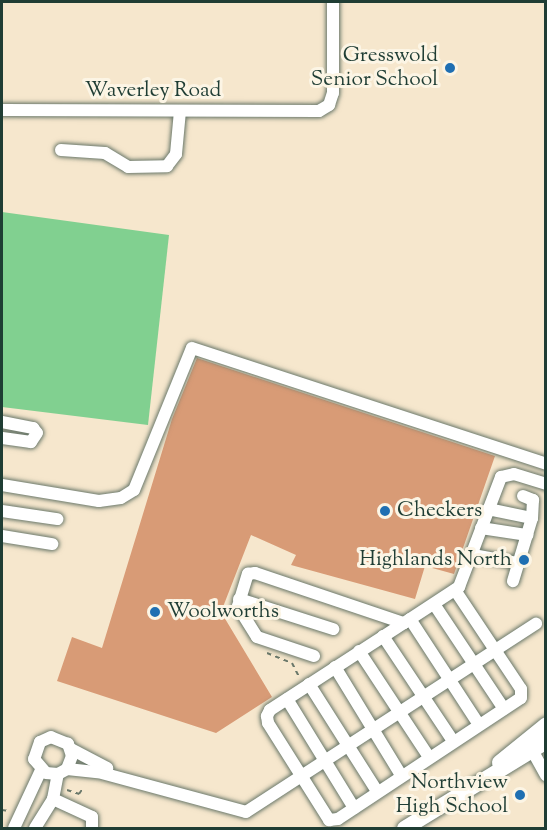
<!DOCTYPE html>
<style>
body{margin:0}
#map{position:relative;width:547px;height:830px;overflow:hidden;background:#f6e7cd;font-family:"Sorts Mill Goudy",serif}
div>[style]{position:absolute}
.green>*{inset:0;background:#81d090}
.building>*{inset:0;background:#d89b76}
.path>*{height:2px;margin-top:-1px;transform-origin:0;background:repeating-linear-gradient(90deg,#6a786a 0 4.5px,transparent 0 9px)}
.roads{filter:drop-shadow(0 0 2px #6a786a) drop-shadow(0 0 2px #6a786a)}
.minor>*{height:12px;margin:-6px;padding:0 6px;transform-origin:6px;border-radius:6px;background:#fff}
.major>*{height:15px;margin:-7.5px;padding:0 7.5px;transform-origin:7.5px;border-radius:7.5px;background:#fff}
.dots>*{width:16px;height:16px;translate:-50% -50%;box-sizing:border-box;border:3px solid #fcf5e5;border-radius:50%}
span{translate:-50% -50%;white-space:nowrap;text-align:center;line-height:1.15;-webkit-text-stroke:6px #fcf5e5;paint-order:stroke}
.poi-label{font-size:21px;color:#1f3d34}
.right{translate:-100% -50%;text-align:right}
.left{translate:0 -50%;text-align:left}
.street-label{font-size:21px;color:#1f3d34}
.frame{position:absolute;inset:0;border:3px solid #1f3d34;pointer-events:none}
</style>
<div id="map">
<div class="green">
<i style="clip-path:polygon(2px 212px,169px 235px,148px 425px,2px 407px)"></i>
</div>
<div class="building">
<i style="clip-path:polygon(197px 358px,495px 456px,454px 574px,425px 566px,415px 599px,291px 565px,296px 555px,251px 535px,221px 612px,272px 697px,216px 733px,57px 681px,72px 637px,102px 648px,172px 419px)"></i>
</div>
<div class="path">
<i style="left:267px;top:653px;width:27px;rotate:22deg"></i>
<i style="left:292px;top:663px;width:16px;rotate:63deg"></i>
<i style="left:67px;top:790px;width:13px;rotate:18deg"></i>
<i style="left:79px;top:794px;width:7px;rotate:-56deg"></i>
<i style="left:2px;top:810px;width:7px;rotate:8deg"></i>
</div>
<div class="roads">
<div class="minor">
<i style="left:2px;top:110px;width:317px;rotate:0.2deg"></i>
<i style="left:319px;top:111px;width:12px;rotate:-31deg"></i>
<i style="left:329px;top:105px;width:13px;rotate:-72deg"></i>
<i style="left:333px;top:93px;width:91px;rotate:-90deg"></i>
<i style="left:61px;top:150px;width:44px;rotate:3.9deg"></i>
<i style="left:105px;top:153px;width:27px;rotate:31deg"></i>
<i style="left:128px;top:167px;width:39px;rotate:-1deg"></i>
<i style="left:167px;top:166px;width:15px;rotate:-53deg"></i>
<i style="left:176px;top:154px;width:43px;rotate:-84.7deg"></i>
<i style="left:2px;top:422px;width:32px;rotate:11deg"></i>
<i style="left:33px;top:428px;width:6px;rotate:51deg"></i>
<i style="left:37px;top:433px;width:11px;rotate:124deg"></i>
<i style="left:31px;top:442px;width:29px;rotate:-172deg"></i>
<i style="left:2px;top:485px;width:98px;rotate:9.4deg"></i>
<i style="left:99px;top:501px;width:22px;rotate:-8deg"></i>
<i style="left:121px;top:498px;width:15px;rotate:-32deg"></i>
<i style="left:134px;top:490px;width:153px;rotate:-67.8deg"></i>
<i style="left:192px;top:348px;width:373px;rotate:18.1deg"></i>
<i style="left:523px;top:496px;width:11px;rotate:22deg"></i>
<i style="left:533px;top:500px;width:18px;rotate:93deg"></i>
<i style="left:488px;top:509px;width:45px;rotate:11.6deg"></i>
<i style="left:532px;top:518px;width:66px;rotate:106.8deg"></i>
<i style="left:2px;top:511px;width:56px;rotate:8.3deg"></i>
<i style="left:481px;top:528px;width:47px;rotate:8.7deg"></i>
<i style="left:2px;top:536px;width:51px;rotate:9.1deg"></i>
<i style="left:473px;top:555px;width:46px;rotate:10.1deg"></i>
<i style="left:239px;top:599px;width:99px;rotate:17.7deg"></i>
<i style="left:434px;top:604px;width:126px;rotate:56.3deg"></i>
<i style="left:410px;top:619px;width:126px;rotate:56.9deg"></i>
<i style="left:404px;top:623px;width:160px;rotate:147deg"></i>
<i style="left:270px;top:710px;width:7px;rotate:117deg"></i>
<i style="left:267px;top:716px;width:7px;rotate:82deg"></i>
<i style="left:268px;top:723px;width:115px;rotate:57.8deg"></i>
<i style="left:329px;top:820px;width:9px;rotate:-6deg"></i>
<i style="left:338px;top:819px;width:219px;rotate:-33.5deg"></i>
<i style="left:521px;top:698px;width:9px;rotate:-90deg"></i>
<i style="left:521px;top:689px;width:119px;rotate:-123.7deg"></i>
<i style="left:383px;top:636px;width:126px;rotate:56.3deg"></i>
<i style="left:359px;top:651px;width:127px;rotate:56.6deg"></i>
<i style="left:314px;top:656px;width:60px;rotate:-161.6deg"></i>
<i style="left:257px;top:637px;width:36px;rotate:-122deg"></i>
<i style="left:238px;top:606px;width:34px;rotate:-73deg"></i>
<i style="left:248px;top:574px;width:7px;rotate:-8deg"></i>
<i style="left:255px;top:573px;width:157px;rotate:18.6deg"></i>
<i style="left:404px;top:623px;width:66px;rotate:-33.2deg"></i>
<i style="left:459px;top:587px;width:118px;rotate:-69.1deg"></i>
<i style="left:501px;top:477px;width:13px;rotate:-13deg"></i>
<i style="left:514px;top:474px;width:34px;rotate:17deg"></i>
<i style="left:335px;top:667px;width:127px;rotate:58.6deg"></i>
<i style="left:309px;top:684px;width:127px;rotate:57.6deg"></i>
<i style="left:287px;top:699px;width:128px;rotate:58.4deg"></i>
<i style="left:71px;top:749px;width:41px;rotate:27.8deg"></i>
<i style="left:532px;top:750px;width:29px;rotate:61deg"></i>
<i style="left:67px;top:769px;width:14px;rotate:-69deg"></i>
<i style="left:72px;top:756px;width:13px;rotate:-108deg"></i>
<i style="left:68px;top:744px;width:18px;rotate:-158deg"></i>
<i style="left:51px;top:737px;width:12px;rotate:156deg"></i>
<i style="left:40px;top:742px;width:18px;rotate:109deg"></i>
<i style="left:34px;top:759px;width:18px;rotate:49deg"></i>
<i style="left:46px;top:773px;width:12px;rotate:5deg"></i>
<i style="left:58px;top:774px;width:10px;rotate:-29deg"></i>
<i style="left:67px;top:769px;width:31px;rotate:6deg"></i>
<i style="left:98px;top:772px;width:153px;rotate:15.1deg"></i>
<i style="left:246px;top:812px;width:346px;rotate:-33deg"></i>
<i style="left:53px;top:799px;width:43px;rotate:24.8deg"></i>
<i style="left:92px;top:817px;width:11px;rotate:90deg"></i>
<i style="left:14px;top:828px;width:64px;rotate:-65deg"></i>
<i style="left:35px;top:828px;width:34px;rotate:-58deg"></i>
<i style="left:53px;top:799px;width:25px;rotate:-79deg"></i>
</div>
<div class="major">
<i style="left:499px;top:762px;width:60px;rotate:-39deg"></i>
<i style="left:404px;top:828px;width:167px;rotate:-31.5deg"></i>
</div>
</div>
<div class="dots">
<i style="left:450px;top:68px;background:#1f6fb2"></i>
<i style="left:385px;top:511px;background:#1f6fb2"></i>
<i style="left:524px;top:560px;background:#1f6fb2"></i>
<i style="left:155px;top:612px;background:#1f6fb2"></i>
<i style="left:520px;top:795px;background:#1f6fb2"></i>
</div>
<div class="poi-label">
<span class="right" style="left:438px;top:68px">Gresswold<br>Senior School</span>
<span class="left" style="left:397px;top:511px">Checkers</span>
<span class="right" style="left:512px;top:560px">Highlands North</span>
<span class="left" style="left:167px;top:612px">Woolworths</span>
<span class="right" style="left:508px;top:795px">Northview<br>High School</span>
</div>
<div class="street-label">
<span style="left:153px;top:91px">Waverley Road</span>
</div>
<div class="frame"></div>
</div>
